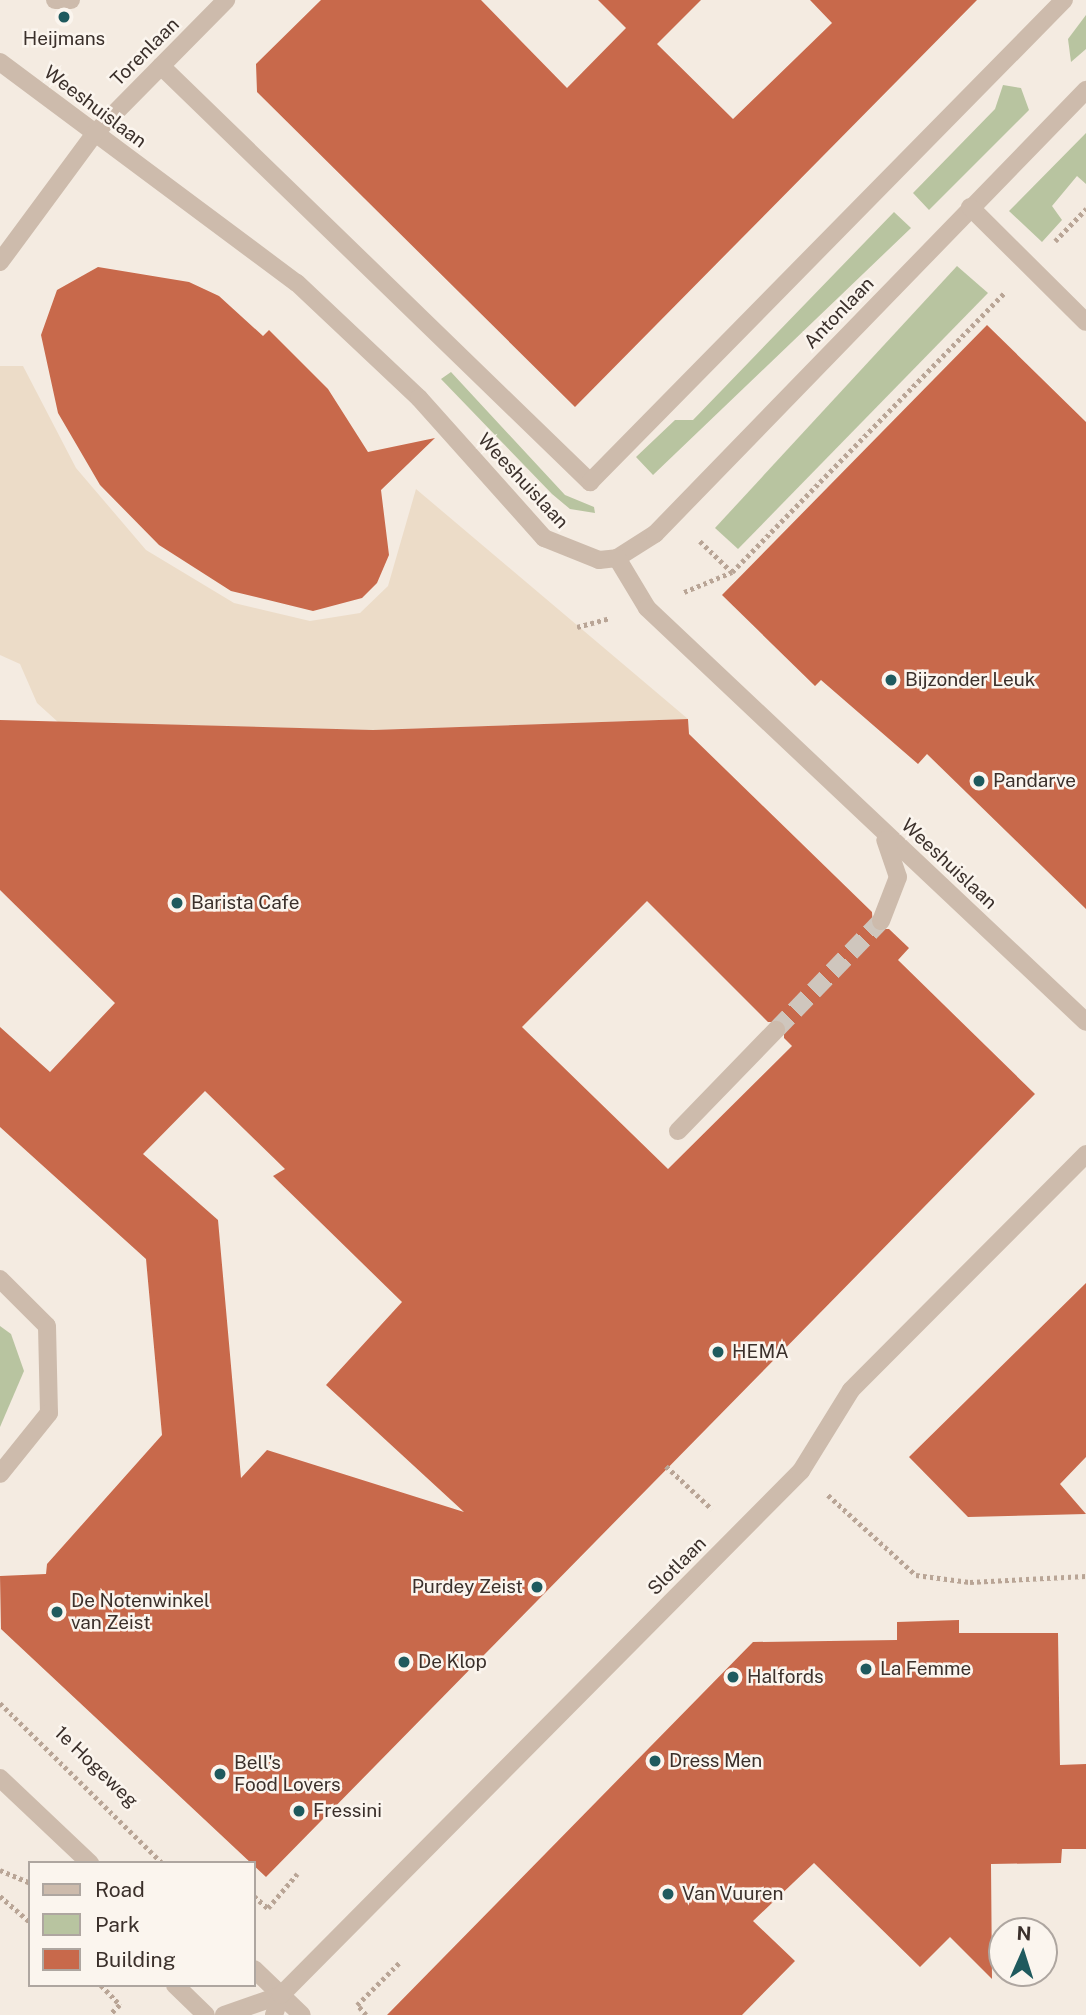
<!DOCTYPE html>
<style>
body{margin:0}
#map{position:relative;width:1086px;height:2015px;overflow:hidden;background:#f4ebe1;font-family:"Public Sans",sans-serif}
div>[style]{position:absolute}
.green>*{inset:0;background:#b8c4a0}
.plaza>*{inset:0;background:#ecdcc8}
.building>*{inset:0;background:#c8694b}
.minor-tunnel>*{height:18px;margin-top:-9px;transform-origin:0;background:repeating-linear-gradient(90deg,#cfc6bd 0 18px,transparent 0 27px)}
.path>*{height:4.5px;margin-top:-2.25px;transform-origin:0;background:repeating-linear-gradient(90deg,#b9a596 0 3.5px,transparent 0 7px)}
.minor>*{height:18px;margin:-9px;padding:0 9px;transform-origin:9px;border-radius:9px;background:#cdbbac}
.dots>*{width:19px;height:19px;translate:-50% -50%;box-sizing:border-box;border:4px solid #fbf5ee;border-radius:50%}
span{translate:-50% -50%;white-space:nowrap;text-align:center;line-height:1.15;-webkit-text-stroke:5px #fbf5ee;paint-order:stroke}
.poi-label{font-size:19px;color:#3b302b}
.left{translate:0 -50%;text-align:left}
.right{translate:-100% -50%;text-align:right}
.street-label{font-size:19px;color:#3b302b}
.legend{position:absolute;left:28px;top:1861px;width:228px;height:126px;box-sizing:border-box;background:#fbf5ee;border:2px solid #aea6a0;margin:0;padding:9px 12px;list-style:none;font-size:21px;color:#3b302b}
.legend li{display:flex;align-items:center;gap:14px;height:35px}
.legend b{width:35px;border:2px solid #aea6a0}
.north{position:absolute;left:988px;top:1917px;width:70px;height:70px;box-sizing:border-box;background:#fbf5ee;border:2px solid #aea6a0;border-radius:50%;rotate:3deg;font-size:19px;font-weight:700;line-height:28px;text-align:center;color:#3b302b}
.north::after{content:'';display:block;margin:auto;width:24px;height:32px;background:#1f5a5e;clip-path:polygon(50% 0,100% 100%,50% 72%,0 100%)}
</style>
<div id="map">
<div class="green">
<i style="clip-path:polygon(1086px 15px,1086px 49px,1071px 62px,1068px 39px)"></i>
<i style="clip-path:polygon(1003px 85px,1021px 88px,1029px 110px,929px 210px,913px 193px,995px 109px)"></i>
<i style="clip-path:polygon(1086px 133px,1086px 184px,1077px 176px,1052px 206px,1062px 220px,1042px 242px,1009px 211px)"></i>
<i style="clip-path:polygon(894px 212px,911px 228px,653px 475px,636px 457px,675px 420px,693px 420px)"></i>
<i style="clip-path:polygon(957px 266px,988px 293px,738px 549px,715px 528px)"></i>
<i style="clip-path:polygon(451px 372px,565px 495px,594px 507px,595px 513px,570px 509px,552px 494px,441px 379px)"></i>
<i style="clip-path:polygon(0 1326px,11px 1334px,24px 1371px,0 1427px)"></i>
</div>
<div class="plaza">
<i style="clip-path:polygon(0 366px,23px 366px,76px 468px,146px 550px,234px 603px,310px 621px,360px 613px,388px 586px,416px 489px,688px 719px,373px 730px,58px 722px,37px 703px,20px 664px,0 655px)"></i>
</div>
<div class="building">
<i style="clip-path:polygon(321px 0,481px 0,567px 88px,626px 28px,598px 0,701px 0,657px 44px,733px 119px,832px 23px,810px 0,977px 0,575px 407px,257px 92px,256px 64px)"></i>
<i style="clip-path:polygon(98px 267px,189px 282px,219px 296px,263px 336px,269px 330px,328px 389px,368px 452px,435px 438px,381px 490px,389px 555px,377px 583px,362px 598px,313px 611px,231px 591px,159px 545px,100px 485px,58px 413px,41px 335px,57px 290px)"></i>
<i style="clip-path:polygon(987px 325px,1086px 422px,1086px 909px,927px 754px,918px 764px,821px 680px,815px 686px,722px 595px)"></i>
<i style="clip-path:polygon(evenodd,688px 719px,689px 734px,872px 912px,873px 929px,889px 929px,909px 948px,898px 960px,1035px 1094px,266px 1877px,1px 1629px,0 1576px,46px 1574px,47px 1564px,162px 1435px,146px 1259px,0 1127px,0 1027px,50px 1072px,115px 1003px,0 890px,0 720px,373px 730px,688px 719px,647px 901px,768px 1022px,784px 1022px,784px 1038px,792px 1046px,668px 1169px,522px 1027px,647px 901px,688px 719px,205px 1091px,285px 1169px,273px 1176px,402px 1302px,326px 1385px,464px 1512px,267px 1450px,241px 1478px,218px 1220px,143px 1154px,205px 1091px)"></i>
<i style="clip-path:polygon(1086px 1283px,1086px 1457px,1060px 1484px,1086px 1514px,968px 1517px,909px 1457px)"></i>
<i style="clip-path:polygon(959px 1620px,959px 1633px,1058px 1633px,1060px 1765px,1086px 1764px,1086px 1849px,1062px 1849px,1061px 1863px,991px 1864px,992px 1979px,950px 1937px,920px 1967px,814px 1863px,753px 1921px,795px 1961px,742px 2015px,387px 2015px,753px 1642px,897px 1640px,897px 1622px)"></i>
</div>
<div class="minor-tunnel">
<i style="left:776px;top:1030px;width:151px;rotate:-46.1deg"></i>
</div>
<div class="path">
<i style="left:1055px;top:241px;width:45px;rotate:-45.9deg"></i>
<i style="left:700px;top:541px;width:43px;rotate:44.1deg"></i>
<i style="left:684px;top:592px;width:52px;rotate:-22.6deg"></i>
<i style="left:732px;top:572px;width:391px;rotate:-45.7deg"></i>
<i style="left:577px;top:627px;width:34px;rotate:-15deg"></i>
<i style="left:666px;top:1466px;width:63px;rotate:43.1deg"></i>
<i style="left:828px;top:1495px;width:119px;rotate:42.3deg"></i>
<i style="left:916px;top:1575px;width:54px;rotate:7.4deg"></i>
<i style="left:970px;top:1582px;width:116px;rotate:-3deg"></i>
<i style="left:0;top:1703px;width:228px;rotate:44.6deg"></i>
<i style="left:0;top:1870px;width:33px;rotate:23deg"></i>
<i style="left:0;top:1896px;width:40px;rotate:41deg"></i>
<i style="left:254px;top:1896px;width:18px;rotate:41deg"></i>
<i style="left:268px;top:1908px;width:45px;rotate:-49.5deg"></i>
<i style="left:101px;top:1985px;width:28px;rotate:46deg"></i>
<i style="left:120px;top:2005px;width:14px;rotate:135deg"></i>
<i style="left:366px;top:2015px;width:13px;rotate:-132deg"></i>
<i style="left:357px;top:2005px;width:62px;rotate:-45deg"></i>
</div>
<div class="minor">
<i style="left:55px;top:0;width:16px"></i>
<i style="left:0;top:62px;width:370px;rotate:36.7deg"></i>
<i style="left:297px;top:283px;width:168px;rotate:43.3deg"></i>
<i style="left:419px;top:398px;width:188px;rotate:48.2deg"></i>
<i style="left:544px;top:538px;width:59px;rotate:21.8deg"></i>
<i style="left:599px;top:560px;width:18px;rotate:-6deg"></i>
<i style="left:617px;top:558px;width:45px;rotate:-32.3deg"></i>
<i style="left:655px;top:534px;width:619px;rotate:-45.85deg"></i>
<i style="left:161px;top:66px;width:598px;rotate:44.12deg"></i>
<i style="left:590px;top:482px;width:676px;rotate:-45.48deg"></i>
<i style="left:970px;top:207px;width:163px;rotate:44.8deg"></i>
<i style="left:0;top:262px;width:160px;rotate:-53.6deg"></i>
<i style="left:95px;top:133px;width:187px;rotate:-45.4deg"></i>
<i style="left:617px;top:558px;width:58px;rotate:59deg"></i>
<i style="left:647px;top:608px;width:603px;rotate:43.32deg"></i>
<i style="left:881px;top:921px;width:47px;rotate:-68.9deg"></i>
<i style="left:898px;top:877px;width:39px;rotate:-109deg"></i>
<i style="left:678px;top:1131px;width:141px;rotate:-45.9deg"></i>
<i style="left:0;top:1279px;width:66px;rotate:45deg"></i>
<i style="left:47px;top:1326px;width:87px;rotate:88.7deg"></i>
<i style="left:49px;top:1413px;width:78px;rotate:128.8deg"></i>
<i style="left:0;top:1778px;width:124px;rotate:43.4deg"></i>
<i style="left:254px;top:1969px;width:66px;rotate:43.8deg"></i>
<i style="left:175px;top:1985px;width:43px;rotate:44.1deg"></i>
<i style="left:224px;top:2015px;width:60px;rotate:-19.3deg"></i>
<i style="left:274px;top:2015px;width:21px;rotate:-71deg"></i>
<i style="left:281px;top:1995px;width:738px;rotate:-45.22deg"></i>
<i style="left:801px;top:1471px;width:95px;rotate:-58.3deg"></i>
<i style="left:851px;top:1390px;width:333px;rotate:-45.1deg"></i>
</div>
<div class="dots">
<i style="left:64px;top:17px;background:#1f5a5e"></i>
<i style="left:891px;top:680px;background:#1f5a5e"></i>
<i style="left:979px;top:781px;background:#1f5a5e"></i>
<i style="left:177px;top:903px;background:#1f5a5e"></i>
<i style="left:718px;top:1352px;background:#1f5a5e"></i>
<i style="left:537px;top:1587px;background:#1f5a5e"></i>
<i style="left:57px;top:1612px;background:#1f5a5e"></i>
<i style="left:404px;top:1662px;background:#1f5a5e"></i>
<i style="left:866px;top:1669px;background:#1f5a5e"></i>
<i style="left:733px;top:1677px;background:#1f5a5e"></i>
<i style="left:655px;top:1761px;background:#1f5a5e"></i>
<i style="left:220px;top:1774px;background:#1f5a5e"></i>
<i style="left:299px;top:1811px;background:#1f5a5e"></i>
<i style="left:668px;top:1894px;background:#1f5a5e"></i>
</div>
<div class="poi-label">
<span style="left:64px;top:39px">Heijmans</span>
<span class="left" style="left:905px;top:680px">Bijzonder Leuk</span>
<span class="left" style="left:993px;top:781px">Pandarve</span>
<span class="left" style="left:191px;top:903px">Barista Cafe</span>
<span class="left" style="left:732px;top:1352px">HEMA</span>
<span class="right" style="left:523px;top:1587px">Purdey Zeist</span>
<span class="left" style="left:71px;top:1612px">De Notenwinkel<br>van Zeist</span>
<span class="left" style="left:418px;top:1662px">De Klop</span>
<span class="left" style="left:880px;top:1669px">La Femme</span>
<span class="left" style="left:747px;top:1677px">Halfords</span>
<span class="left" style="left:669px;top:1761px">Dress Men</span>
<span class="left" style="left:234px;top:1774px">Bell's<br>Food Lovers</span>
<span class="left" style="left:313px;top:1811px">Fressini</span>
<span class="left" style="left:682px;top:1894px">Van Vuuren</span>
</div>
<div class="street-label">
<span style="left:145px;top:52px;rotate:-45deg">Torenlaan</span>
<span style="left:95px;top:107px;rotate:37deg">Weeshuislaan</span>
<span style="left:839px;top:313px;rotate:-46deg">Antonlaan</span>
<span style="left:523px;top:481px;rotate:47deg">Weeshuislaan</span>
<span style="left:949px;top:864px;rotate:43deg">Weeshuislaan</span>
<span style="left:677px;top:1566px;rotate:-45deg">Slotlaan</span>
<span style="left:96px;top:1767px;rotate:44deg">1e Hogeweg</span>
</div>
<ul class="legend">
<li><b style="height:9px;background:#cdbbac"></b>Road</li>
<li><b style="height:19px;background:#b8c4a0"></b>Park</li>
<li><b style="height:19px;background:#c8694b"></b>Building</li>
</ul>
<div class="north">N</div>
</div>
